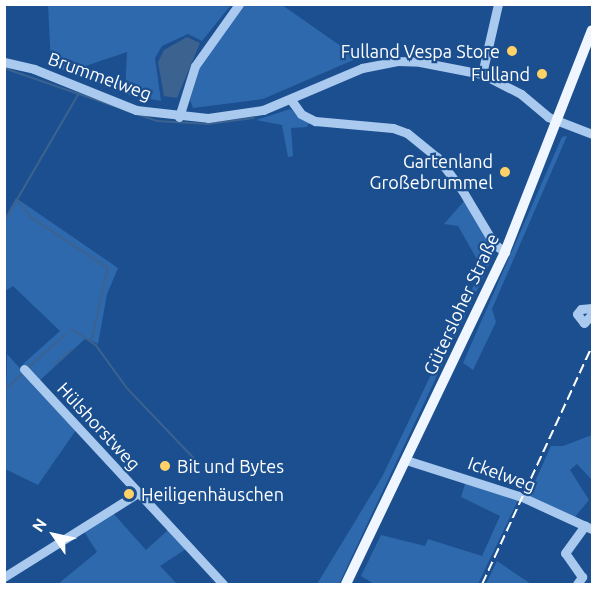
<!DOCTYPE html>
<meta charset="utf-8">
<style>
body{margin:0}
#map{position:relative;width:597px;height:589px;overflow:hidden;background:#1b4f8f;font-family:Ubuntu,sans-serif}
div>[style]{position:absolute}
.green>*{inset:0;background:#2e69ad}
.water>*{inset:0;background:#3c6290}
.stream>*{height:1.5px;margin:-0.75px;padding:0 0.75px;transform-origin:0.75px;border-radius:0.75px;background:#3c6290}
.minor>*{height:9px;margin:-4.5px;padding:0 4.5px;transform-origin:4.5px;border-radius:4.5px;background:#a9c9ee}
.major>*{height:10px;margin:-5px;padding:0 5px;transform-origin:5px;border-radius:5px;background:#f0f6ff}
.rail>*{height:1.5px;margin-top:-0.75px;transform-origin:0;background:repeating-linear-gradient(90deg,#fff 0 10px,transparent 0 14.5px)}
.dots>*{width:16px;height:16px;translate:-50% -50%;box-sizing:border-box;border:3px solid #1b4f8f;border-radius:50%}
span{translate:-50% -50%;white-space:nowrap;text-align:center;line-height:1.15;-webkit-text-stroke:4.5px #1b4f8f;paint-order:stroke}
.poi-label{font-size:18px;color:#fff}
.right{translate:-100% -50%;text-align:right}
.left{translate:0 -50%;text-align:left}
.street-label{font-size:18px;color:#fff}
.frame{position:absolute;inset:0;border:6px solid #fff;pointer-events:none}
.north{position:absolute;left:24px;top:505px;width:60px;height:60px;-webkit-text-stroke:4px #1b4f8f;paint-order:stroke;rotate:304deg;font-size:16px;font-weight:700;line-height:24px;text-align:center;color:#fff}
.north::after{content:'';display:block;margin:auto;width:21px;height:27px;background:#fff;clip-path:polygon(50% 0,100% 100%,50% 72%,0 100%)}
</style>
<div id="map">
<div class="green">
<i style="clip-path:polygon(48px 5px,231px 5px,202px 41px,188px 34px,162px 46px,155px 58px,161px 101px,125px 94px,127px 52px,68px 72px,51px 65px)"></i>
<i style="clip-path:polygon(243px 5px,282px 5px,358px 58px,263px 99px,193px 108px,190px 100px,199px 69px,212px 44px)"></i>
<i style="clip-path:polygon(290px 109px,309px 123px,307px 127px,291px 128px,293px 156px,288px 157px,282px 125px,256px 120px)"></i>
<i style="clip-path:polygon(567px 136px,492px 309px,496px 322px,473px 370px,463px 363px,562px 137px)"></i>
<i style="clip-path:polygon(16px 198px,118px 268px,107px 294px,98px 344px,86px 338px,38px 382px,23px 364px,60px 331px,13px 286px,5px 291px,5px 218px)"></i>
<i style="clip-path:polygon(464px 201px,496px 250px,339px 584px,317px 584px,382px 477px,482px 268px,458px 226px,444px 224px)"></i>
<i style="clip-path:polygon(7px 354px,76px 430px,38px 485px,5px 469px)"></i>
<i style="clip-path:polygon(592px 435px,592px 480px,577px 464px,570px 470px,589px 500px,574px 518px,528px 497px,551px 446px,563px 446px)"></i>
<i style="clip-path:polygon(466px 481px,519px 498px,478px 584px,374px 584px,361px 576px,381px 535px,425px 546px,428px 539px,482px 556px,500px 516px,461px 497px)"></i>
<i style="clip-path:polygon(112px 512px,146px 550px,168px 530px,186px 549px,160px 566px,177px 584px,58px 584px,97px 552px,83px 530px)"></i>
<i style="clip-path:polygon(497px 561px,531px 584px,486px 584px)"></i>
</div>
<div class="water">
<i style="clip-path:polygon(187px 37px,200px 43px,177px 98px,164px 96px,158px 62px,164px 50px)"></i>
</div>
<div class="stream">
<i style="left:4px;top:68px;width:162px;rotate:19.1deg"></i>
<i style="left:157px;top:121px;width:51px;rotate:3.4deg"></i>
<i style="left:208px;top:124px;width:46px;rotate:-7.4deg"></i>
<i style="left:17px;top:200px;width:23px;rotate:50deg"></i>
<i style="left:32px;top:218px;width:91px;rotate:33.3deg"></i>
<i style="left:108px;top:268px;width:75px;rotate:102.4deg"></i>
<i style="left:4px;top:222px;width:147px;rotate:-59.8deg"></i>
<i style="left:72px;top:329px;width:29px;rotate:34deg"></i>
<i style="left:96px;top:345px;width:54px;rotate:54deg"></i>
<i style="left:128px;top:389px;width:95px;rotate:46.3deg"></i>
<i style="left:54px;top:365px;width:23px;rotate:-41deg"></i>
<i style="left:28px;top:368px;width:52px;rotate:-41.9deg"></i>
<i style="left:4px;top:391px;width:25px;rotate:-43deg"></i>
</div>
<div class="minor">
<i style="left:4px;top:62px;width:31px;rotate:13deg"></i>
<i style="left:34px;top:69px;width:110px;rotate:21.9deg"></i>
<i style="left:136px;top:110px;width:72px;rotate:6.3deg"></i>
<i style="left:208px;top:118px;width:56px;rotate:-8.3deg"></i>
<i style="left:263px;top:110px;width:108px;rotate:-23deg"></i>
<i style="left:362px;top:68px;width:36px;rotate:-11deg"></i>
<i style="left:397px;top:61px;width:23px;rotate:2deg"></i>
<i style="left:420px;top:62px;width:63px;rotate:11deg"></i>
<i style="left:482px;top:74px;width:44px;rotate:27.1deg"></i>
<i style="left:521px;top:94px;width:35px;rotate:40deg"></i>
<i style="left:548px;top:117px;width:47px;rotate:21.1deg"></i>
<i style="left:482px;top:74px;width:72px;rotate:-77.1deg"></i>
<i style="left:291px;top:100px;width:17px;rotate:54deg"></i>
<i style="left:301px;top:114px;width:16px;rotate:27deg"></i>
<i style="left:315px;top:121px;width:78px;rotate:5.1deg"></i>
<i style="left:393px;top:128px;width:15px;rotate:20deg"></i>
<i style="left:407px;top:133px;width:38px;rotate:39deg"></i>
<i style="left:437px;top:157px;width:41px;rotate:52.9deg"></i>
<i style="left:462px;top:190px;width:63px;rotate:59.3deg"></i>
<i style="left:494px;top:244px;width:14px;rotate:36deg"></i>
<i style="left:179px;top:117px;width:53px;rotate:-72.6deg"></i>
<i style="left:195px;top:66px;width:76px;rotate:-54.6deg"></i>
<i style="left:592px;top:308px;width:11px;rotate:175deg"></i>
<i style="left:581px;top:309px;width:6px;rotate:129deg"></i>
<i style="left:577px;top:314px;width:11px;rotate:52deg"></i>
<i style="left:584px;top:323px;width:12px;rotate:-48deg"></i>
<i style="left:24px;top:369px;width:293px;rotate:47.2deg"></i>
<i style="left:406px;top:460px;width:122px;rotate:17.7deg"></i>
<i style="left:522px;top:497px;width:77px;rotate:24.6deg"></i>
<i style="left:4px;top:577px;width:158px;rotate:-32.1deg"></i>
<i style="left:577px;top:584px;width:9px;rotate:-54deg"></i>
<i style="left:582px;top:577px;width:29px;rotate:-125deg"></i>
<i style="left:565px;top:553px;width:34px;rotate:-54deg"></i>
</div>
<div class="major">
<i style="left:346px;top:584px;width:368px;rotate:-64.4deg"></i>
<i style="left:505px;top:252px;width:238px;rotate:-68.6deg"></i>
</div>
<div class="rail">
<i style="left:482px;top:584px;width:262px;rotate:-65.2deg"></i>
</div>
<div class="dots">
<i style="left:512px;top:51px;background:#ffd166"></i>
<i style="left:542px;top:74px;background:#ffd166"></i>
<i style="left:505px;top:172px;background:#ffd166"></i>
<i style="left:165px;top:466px;background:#ffd166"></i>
<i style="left:129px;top:494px;background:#ffd166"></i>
</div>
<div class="poi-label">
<span class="right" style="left:500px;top:51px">Fulland Vespa Store</span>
<span class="right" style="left:530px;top:74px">Fulland</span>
<span class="right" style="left:493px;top:172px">Gartenland<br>Großebrummel</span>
<span class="left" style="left:177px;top:466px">Bit und Bytes</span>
<span class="left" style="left:141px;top:494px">Heiligenhäuschen</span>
</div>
<div class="street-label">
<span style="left:100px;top:76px;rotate:20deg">Brummelweg</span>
<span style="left:461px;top:304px;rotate:-65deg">Gütersloher Straße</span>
<span style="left:99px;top:426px;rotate:47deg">Hülshorstweg</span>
<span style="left:502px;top:474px;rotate:20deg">Ickelweg</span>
</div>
<div class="frame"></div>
<div class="north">N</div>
</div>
